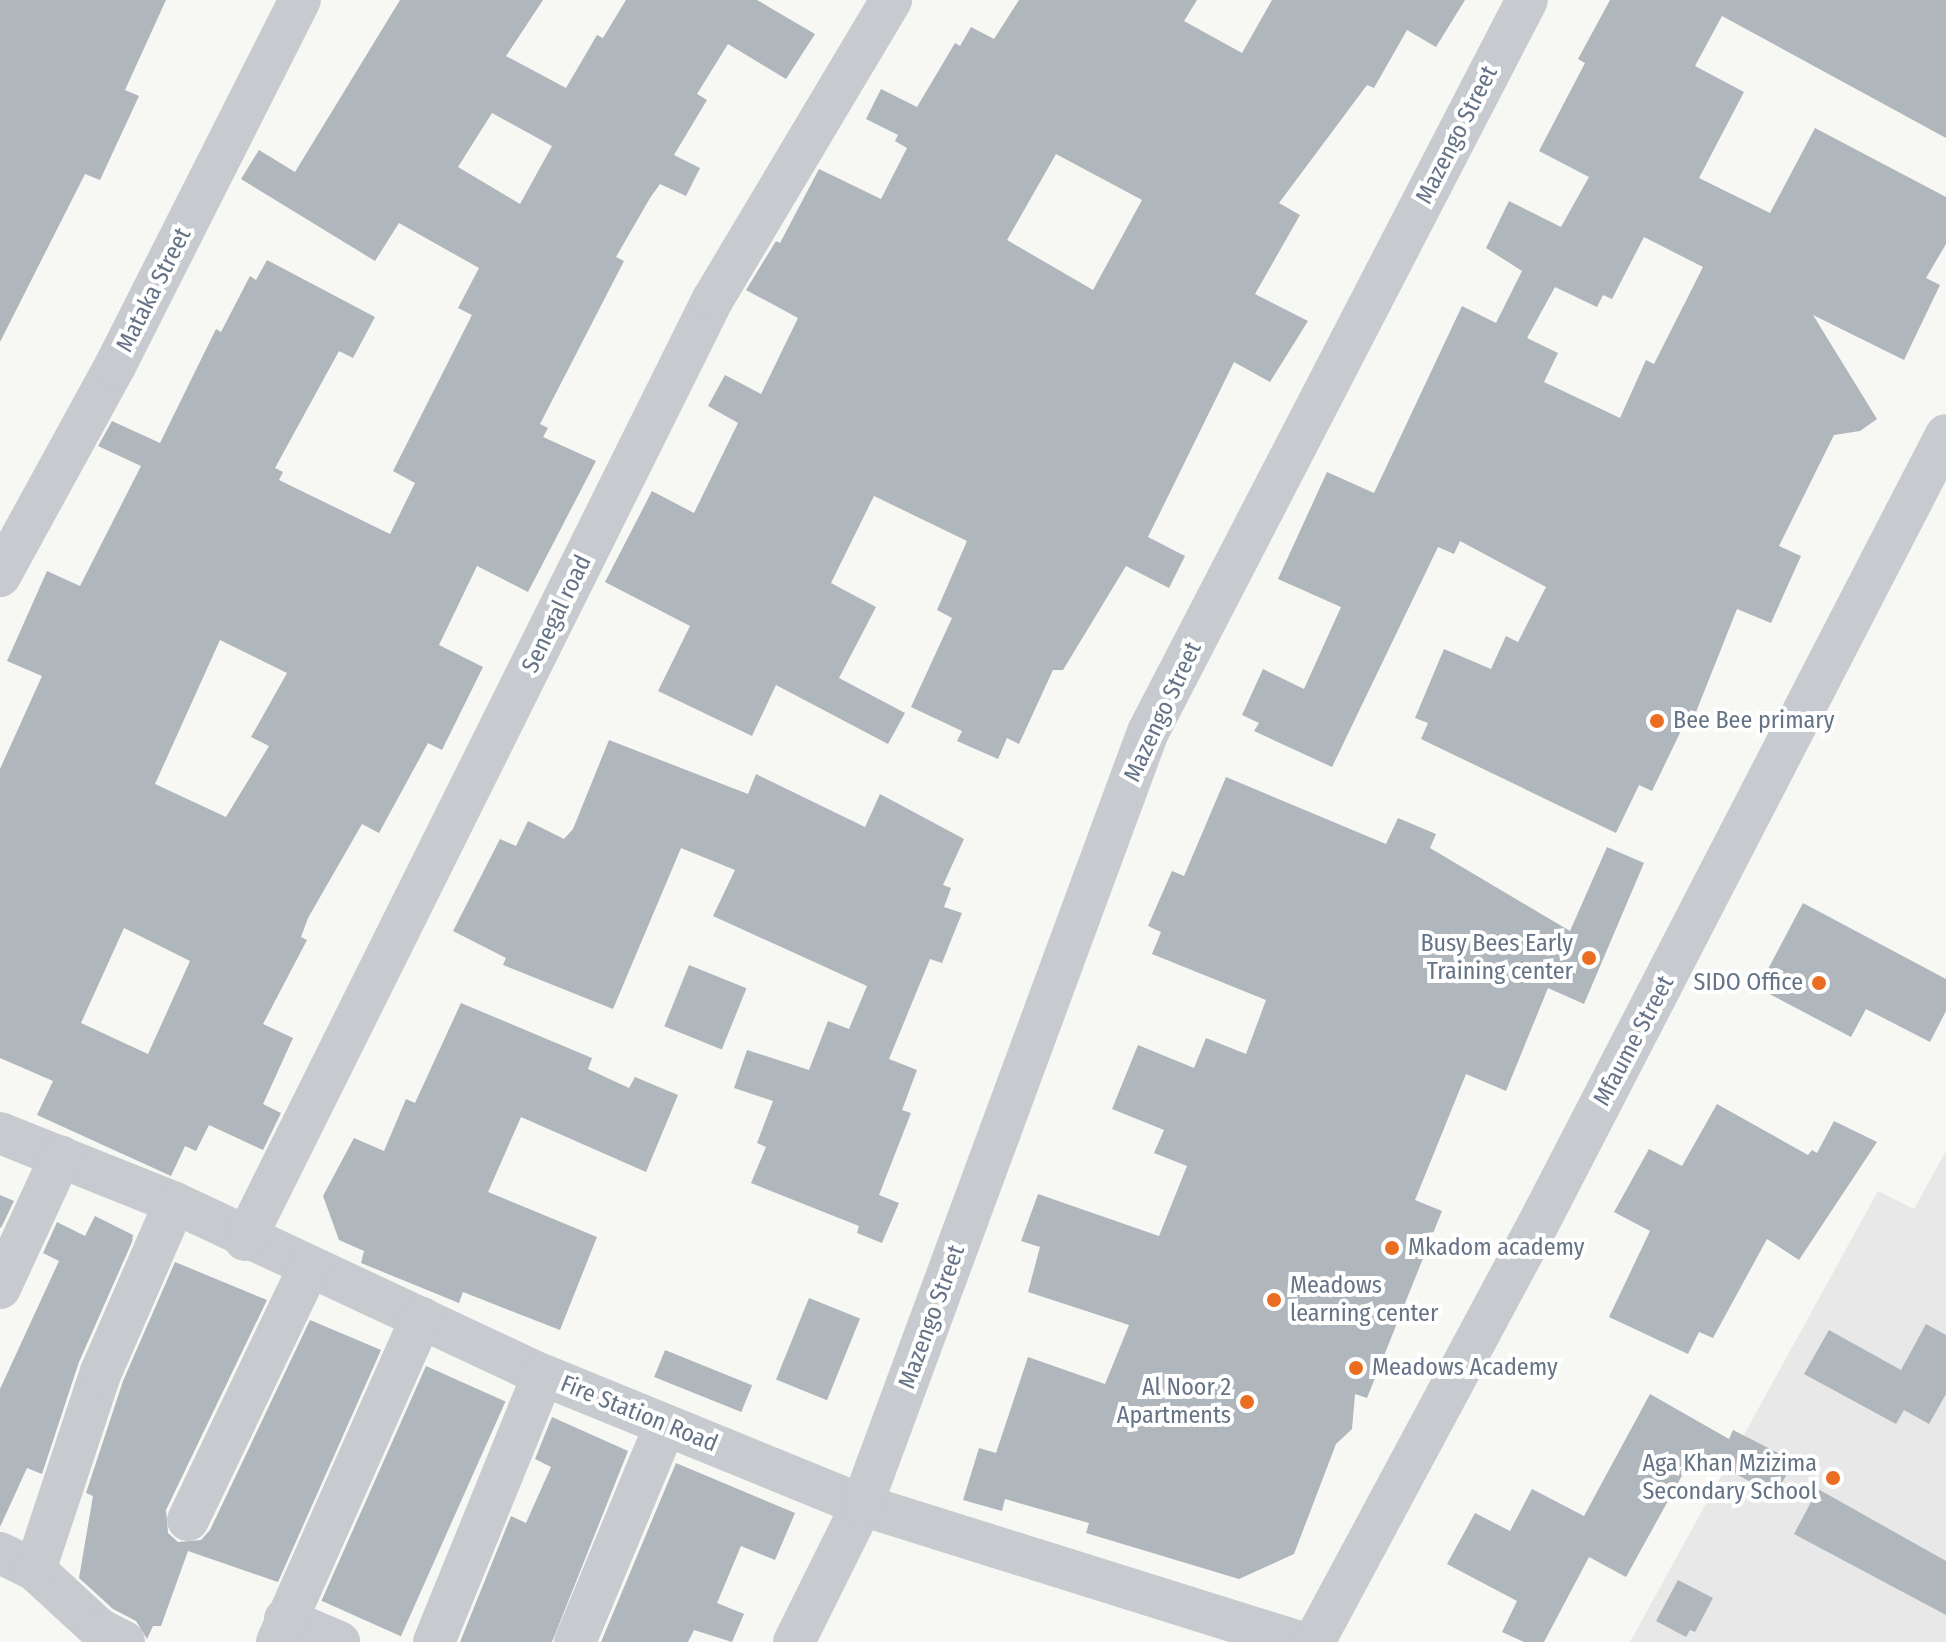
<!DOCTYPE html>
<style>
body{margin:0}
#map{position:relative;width:1946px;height:1642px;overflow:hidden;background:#f7f7f4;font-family:"Fira Sans Condensed",sans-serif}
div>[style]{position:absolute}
.built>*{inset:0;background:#e7e8e7}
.building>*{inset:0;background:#afb6bc;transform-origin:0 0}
.street>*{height:42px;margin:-21px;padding:0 21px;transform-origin:21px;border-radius:21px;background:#c7cace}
.dots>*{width:22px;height:22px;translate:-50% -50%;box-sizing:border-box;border:4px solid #fff;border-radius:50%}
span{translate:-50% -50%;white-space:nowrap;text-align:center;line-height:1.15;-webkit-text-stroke:8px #fff;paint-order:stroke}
.street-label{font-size:24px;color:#657386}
.poi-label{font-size:24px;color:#657386}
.left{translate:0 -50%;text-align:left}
.right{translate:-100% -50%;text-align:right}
</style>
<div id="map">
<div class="built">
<i style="clip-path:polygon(1946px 1151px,1946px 1642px,1630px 1642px,1878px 1191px,1914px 1209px)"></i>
</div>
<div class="building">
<i style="clip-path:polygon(0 0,166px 0,125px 90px,139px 96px,100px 180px,85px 174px,0 342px)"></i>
<i style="clip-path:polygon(evenodd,400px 0,543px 0,506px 56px,566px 88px,597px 35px,603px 38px,626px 0,757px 0,815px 34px,786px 79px,728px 44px,697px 94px,707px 100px,674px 155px,700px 168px,686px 196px,660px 184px,650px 198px,616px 257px,624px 261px,540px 424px,548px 428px,543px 437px,596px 461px,528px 592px,477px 566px,439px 645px,483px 667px,442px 750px,428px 743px,379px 833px,362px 824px,308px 918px,301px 937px,307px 940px,263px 1024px,293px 1038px,263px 1104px,281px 1113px,263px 1150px,209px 1125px,196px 1151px,185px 1146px,171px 1176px,37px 1115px,53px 1081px,0 1058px,0 769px,42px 676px,7px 661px,47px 571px,80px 586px,141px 466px,98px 446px,112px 421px,160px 443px,216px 329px,221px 332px,250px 276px,256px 280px,267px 260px,375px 317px,353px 358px,339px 351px,275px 468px,283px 472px,279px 480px,390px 534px,415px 483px,393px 471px,472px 315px,458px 308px,479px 268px,399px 223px,375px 261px,241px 179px,259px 150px,295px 172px,400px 0,492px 113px,552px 146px,520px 204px,458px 167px,492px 113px,400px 0,220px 640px,287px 673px,251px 737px,269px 746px,226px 817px,155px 784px,220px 640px,400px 0,124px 928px,190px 961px,148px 1054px,81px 1023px,124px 928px)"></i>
<i style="clip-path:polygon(evenodd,1019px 0,1197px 0,1184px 21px,1242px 53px,1272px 0,1465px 0,1436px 47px,1407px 30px,1374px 88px,1367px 85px,1279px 203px,1300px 215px,1255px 294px,1308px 321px,1270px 382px,1234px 362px,1148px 537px,1185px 556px,1169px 588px,1126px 566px,1063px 670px,1053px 670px,1019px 744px,1007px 738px,998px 759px,957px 741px,962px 731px,911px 707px,952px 618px,937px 610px,967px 541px,874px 496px,831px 583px,876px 607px,839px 678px,905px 713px,888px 744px,776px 685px,752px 736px,658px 691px,690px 626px,605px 582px,652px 491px,694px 513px,738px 423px,708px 406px,725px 375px,761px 394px,798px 318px,746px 290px,776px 241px,780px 243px,819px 169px,881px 199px,907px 148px,895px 141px,898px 135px,866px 119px,881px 89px,917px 107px,955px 43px,960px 46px,971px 27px,994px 39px,1019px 0,1056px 154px,1142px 200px,1093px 290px,1007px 240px,1056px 154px)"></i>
<i style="clip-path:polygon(evenodd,1610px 0,1946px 0,1946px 138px,1722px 16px,1695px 66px,1744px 92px,1699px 178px,1770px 213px,1815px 128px,1946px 197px,1946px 244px,1926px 278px,1940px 285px,1904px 360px,1813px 315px,1877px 419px,1860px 431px,1834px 435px,1779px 546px,1801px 556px,1771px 623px,1737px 609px,1696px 712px,1691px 710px,1652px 791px,1639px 785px,1616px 833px,1421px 739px,1428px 723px,1415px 718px,1444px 649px,1491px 669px,1506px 636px,1518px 642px,1546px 587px,1460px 541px,1454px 554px,1438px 547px,1332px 767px,1254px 731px,1259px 723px,1242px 715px,1263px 669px,1304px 689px,1341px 607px,1278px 579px,1327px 472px,1374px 493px,1462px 306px,1496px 323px,1522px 271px,1486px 248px,1509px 201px,1561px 227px,1589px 177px,1539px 151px,1585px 63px,1578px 59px,1610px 0,1644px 237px,1703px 267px,1654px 364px,1646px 360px,1620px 418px,1544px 382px,1558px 353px,1527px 338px,1555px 287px,1597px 307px,1603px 295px,1612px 299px,1644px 237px)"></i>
<i style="clip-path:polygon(609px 740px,748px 794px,756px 774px,865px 827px,880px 794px,964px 839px,943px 885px,951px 888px,944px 907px,962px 913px,942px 963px,930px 959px,889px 1059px,917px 1070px,902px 1110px,911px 1113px,879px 1195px,899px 1203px,882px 1243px,857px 1233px,859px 1226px,751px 1183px,766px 1147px,757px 1143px,773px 1101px,734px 1088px,747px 1050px,809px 1070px,828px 1021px,849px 1029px,867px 986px,713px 916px,735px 870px,681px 848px,613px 1009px,503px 965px,506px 958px,453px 931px,500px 839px,516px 846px,528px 821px,564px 839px,573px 829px)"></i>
<i style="clip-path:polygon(1226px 777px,1386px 844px,1398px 818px,1436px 834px,1430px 848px,1570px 931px,1607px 847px,1644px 863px,1584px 1004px,1548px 988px,1506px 1091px,1466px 1074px,1415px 1200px,1442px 1211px,1367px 1398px,1355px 1394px,1352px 1429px,1336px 1444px,1294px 1554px,1239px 1579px,1086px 1533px,1089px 1523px,1005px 1499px,1002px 1511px,963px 1500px,979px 1448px,996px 1453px,1028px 1357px,1105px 1384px,1129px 1325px,1028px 1292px,1040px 1247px,1021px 1241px,1038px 1194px,1159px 1236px,1187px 1166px,1154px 1153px,1164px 1130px,1112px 1109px,1138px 1045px,1194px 1068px,1206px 1038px,1246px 1054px,1266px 1000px,1152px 954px,1161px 932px,1148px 926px,1172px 871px,1184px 876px)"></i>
<i style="clip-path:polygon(1803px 903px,1946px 979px,1946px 1011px,1930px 1042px,1866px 1009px,1851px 1037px,1758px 988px)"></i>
<i style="left:689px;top:965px;width:62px;height:66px;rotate:22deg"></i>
<i style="clip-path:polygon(461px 1003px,592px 1058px,588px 1069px,629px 1088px,635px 1077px,678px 1095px,646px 1172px,521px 1117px,488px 1192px,597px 1237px,560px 1330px,463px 1292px,459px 1303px,361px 1263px,364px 1251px,339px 1240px,323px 1196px,354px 1138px,384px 1151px,406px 1099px,415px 1103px)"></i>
<i style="clip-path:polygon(1717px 1104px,1808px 1155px,1812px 1150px,1817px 1153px,1834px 1121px,1877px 1142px,1799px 1260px,1767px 1239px,1713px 1338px,1699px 1332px,1688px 1354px,1609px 1317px,1650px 1231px,1614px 1212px,1649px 1149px,1682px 1166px)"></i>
<i style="clip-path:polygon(0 1195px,14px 1201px,1px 1228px,0 1227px)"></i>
<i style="clip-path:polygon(95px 1216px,133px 1235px,132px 1242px,79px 1362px,42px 1474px,27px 1468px,0 1527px,0 1389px,59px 1261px,43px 1253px,57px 1222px,85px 1236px)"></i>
<i style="clip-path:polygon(175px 1262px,267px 1300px,166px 1510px,168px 1533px,178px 1542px,201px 1540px,210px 1530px,310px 1320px,381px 1350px,278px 1582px,188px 1551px,161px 1626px,153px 1626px,147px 1639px,136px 1621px,113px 1609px,79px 1578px,93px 1496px,86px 1493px,123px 1381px)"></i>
<i style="left:809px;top:1298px;width:55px;height:88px;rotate:22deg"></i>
<i style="clip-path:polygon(1926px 1324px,1946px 1335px,1946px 1394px,1929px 1424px,1904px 1410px,1896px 1424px,1804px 1374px,1829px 1330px,1901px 1370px)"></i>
<i style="left:665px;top:1350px;width:94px;height:29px;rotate:22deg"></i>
<i style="left:426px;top:1366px;width:87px;height:257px;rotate:24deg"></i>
<i style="clip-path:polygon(1650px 1394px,1729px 1439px,1733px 1430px,1780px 1454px,1775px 1464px,1788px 1472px,1775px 1495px,1695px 1452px,1626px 1577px,1589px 1557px,1544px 1642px,1524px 1642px,1502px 1632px,1517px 1601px,1447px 1564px,1475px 1513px,1510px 1531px,1532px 1489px,1584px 1516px)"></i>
<i style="clip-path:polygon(552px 1417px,628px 1451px,552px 1642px,460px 1642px,511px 1516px,526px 1523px,551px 1467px,535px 1459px)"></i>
<i style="clip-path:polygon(676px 1463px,795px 1513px,775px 1560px,741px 1546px,717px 1603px,744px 1614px,732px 1642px,694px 1630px,688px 1642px,601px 1642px)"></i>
<i style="clip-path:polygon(1818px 1489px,1946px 1561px,1946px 1615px,1794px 1534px)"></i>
<i style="clip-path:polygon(1678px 1580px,1713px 1598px,1695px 1632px,1690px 1630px,1686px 1637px,1656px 1621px)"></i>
</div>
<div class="street">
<i style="left:0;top:576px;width:239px;rotate:-61.3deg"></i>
<i style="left:115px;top:366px;width:410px;rotate:-63.2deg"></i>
<i style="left:0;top:1133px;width:188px;rotate:21.8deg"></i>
<i style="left:175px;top:1203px;width:406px;rotate:25.1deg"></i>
<i style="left:543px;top:1375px;width:344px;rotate:22.2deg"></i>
<i style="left:862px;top:1505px;width:457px;rotate:17.4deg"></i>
<i style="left:245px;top:1240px;width:1051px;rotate:-63.56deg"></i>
<i style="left:713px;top:299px;width:348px;rotate:-59.2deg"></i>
<i style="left:0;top:1288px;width:145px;rotate:-65.2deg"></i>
<i style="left:188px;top:1520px;width:280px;rotate:-64.4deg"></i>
<i style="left:0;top:1553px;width:39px;rotate:26deg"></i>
<i style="left:35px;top:1570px;width:87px;rotate:42.7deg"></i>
<i style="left:99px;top:1629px;width:28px;rotate:27deg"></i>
<i style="left:35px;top:1570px;width:209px;rotate:-71.6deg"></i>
<i style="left:101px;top:1372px;width:184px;rotate:-66.4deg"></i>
<i style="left:285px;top:1619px;width:59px;rotate:23.1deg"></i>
<i style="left:277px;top:1642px;width:355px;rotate:-66deg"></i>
<i style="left:434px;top:1642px;width:288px;rotate:-67.8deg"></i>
<i style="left:575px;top:1642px;width:234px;rotate:-67.4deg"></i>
<i style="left:794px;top:1642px;width:153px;rotate:-63.6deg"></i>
<i style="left:862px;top:1505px;width:824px;rotate:-69.7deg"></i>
<i style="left:1148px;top:732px;width:824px;rotate:-62.63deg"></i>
<i style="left:1314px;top:1642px;width:463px;rotate:-61.8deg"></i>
<i style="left:1533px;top:1234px;width:899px;rotate:-62.67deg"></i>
</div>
<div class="dots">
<i style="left:1657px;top:721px;background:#ea6d21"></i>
<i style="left:1589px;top:958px;background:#ea6d21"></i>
<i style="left:1819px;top:983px;background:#ea6d21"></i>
<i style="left:1392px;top:1248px;background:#ea6d21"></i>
<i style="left:1274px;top:1300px;background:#ea6d21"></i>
<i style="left:1356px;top:1368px;background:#ea6d21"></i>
<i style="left:1247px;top:1402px;background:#ea6d21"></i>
<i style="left:1833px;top:1478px;background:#ea6d21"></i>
</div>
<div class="street-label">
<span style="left:1457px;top:135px;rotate:-63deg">Mazengo Street</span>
<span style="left:154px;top:290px;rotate:-63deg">Mataka Street</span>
<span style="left:557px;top:614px;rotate:-64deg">Senegal road</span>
<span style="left:1163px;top:712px;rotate:-65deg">Mazengo Street</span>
<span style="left:1634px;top:1041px;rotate:-62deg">Mfaume Street</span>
<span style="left:932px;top:1317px;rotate:-70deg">Mazengo Street</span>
<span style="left:639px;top:1414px;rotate:22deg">Fire Station Road</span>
</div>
<div class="poi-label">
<span class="left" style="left:1673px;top:721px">Bee Bee primary</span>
<span class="right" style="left:1573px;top:958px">Busy Bees Early<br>Training center</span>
<span class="right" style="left:1803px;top:983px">SIDO Office</span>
<span class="left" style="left:1408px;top:1248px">Mkadom academy</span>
<span class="left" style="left:1290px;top:1300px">Meadows<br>learning center</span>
<span class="left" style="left:1372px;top:1368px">Meadows Academy</span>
<span class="right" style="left:1231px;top:1402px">Al Noor 2<br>Apartments</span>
<span class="right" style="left:1817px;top:1478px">Aga Khan Mzizima<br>Secondary School</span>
</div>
</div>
